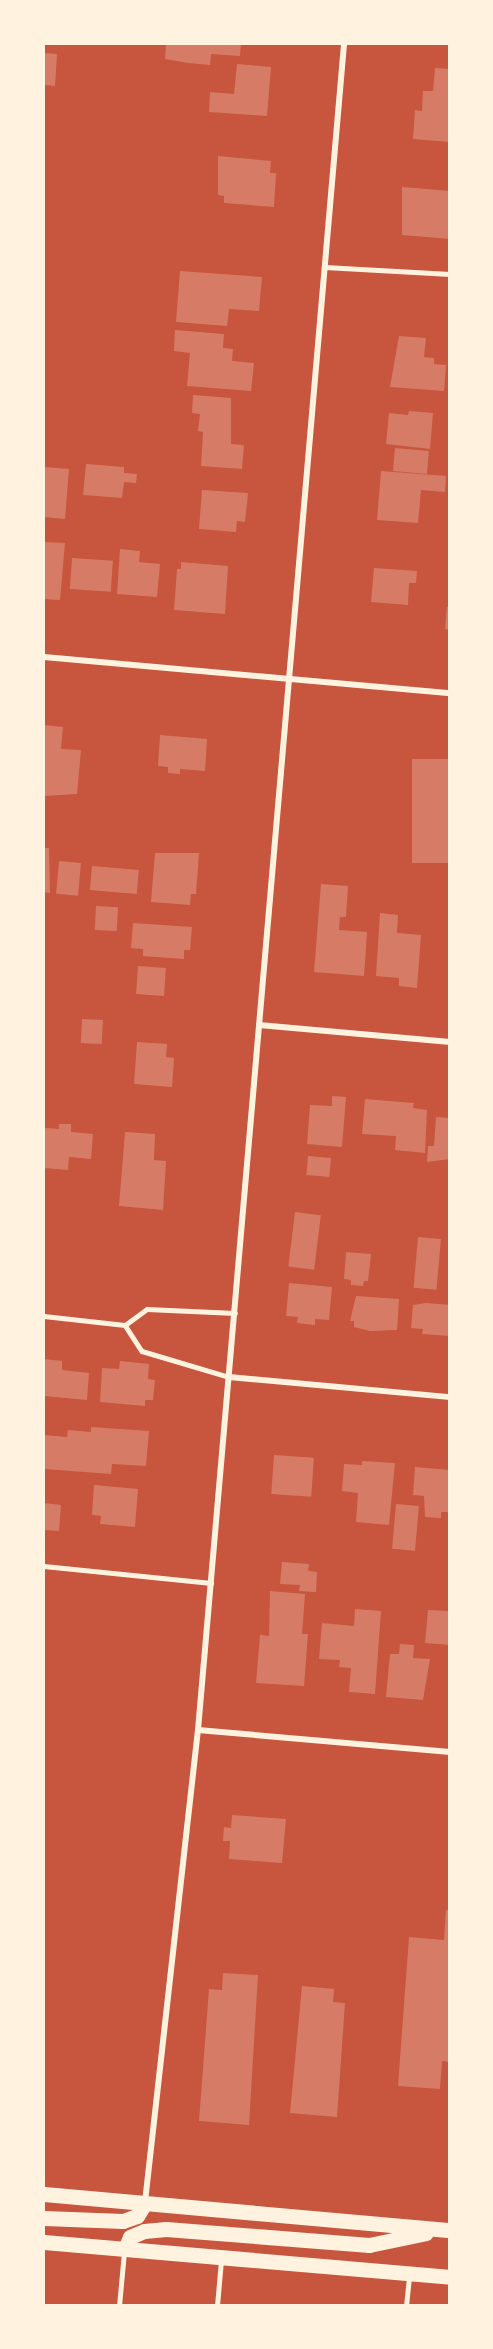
<!DOCTYPE html>
<style>
body{margin:0}
#map{position:relative;width:493px;height:2349px;overflow:hidden;background:#c8553d;font-family:Figtree,sans-serif}
div>[style]{position:absolute}
.building>*{inset:0;background:#d67c66;transform-origin:0 0}
.service>*{height:4.5px;margin:-2.25px;padding:0 2.25px;transform-origin:2.25px;border-radius:2.25px;background:#fff3e0}
.minor>*{height:6px;margin:-3px;padding:0 3px;transform-origin:3px;border-radius:3px;background:#fff3e0}
.primary>*{height:15px;margin:-7.5px;padding:0 7.5px;transform-origin:7.5px;border-radius:7.5px;background:#fff3e0}
span{translate:-50% -50%;white-space:nowrap;text-align:center;line-height:1.15;-webkit-text-stroke:6px #fff3e0;paint-order:stroke}
.frame{position:absolute;inset:0;border:45px solid #fff3e0;pointer-events:none}
</style>
<div id="map">
<div class="building">
<i style="clip-path:polygon(166px 44px,241px 44px,240px 56px,211px 54px,210px 65px,188px 63px,165px 59px)"></i>
<i style="clip-path:polygon(44px 53px,57px 54px,55px 86px,44px 85px)"></i>
<i style="clip-path:polygon(237px 64px,271px 67px,267px 116px,209px 112px,210px 92px,234px 94px)"></i>
<i style="clip-path:polygon(435px 68px,450px 69px,450px 142px,413px 139px,415px 110px,422px 111px,423px 91px,433px 91px)"></i>
<i style="clip-path:polygon(218px 156px,271px 161px,270px 173px,276px 173px,274px 207px,224px 203px,224px 196px,218px 195px)"></i>
<i style="clip-path:polygon(402px 187px,450px 191px,450px 239px,402px 235px)"></i>
<i style="clip-path:polygon(180px 271px,262px 277px,259px 311px,229px 309px,227px 326px,176px 322px)"></i>
<i style="clip-path:polygon(175px 330px,224px 334px,223px 348px,233px 349px,232px 361px,254px 363px,251px 391px,187px 386px,190px 353px,174px 351px)"></i>
<i style="clip-path:polygon(399px 336px,426px 338px,424px 357px,434px 358px,434px 364px,446px 365px,444px 391px,390px 387px)"></i>
<i style="clip-path:polygon(193px 395px,231px 398px,231px 444px,244px 445px,242px 469px,201px 466px,203px 432px,198px 431px,200px 414px,192px 413px)"></i>
<i style="clip-path:polygon(409px 411px,433px 413px,430px 449px,386px 444px,389px 413px,408px 415px)"></i>
<i style="left:395px;top:448px;width:34px;height:23px;rotate:5deg"></i>
<i style="clip-path:polygon(86px 464px,124px 467px,124px 473px,137px 474px,136px 483px,124px 482px,122px 498px,83px 495px)"></i>
<i style="clip-path:polygon(44px 467px,69px 469px,65px 519px,44px 517px)"></i>
<i style="clip-path:polygon(381px 471px,446px 476px,445px 492px,421px 490px,418px 523px,377px 520px)"></i>
<i style="clip-path:polygon(202px 490px,248px 493px,245px 522px,237px 521px,236px 532px,199px 529px)"></i>
<i style="clip-path:polygon(44px 542px,65px 543px,60px 600px,44px 599px)"></i>
<i style="clip-path:polygon(120px 549px,140px 551px,139px 562px,160px 564px,157px 597px,117px 594px)"></i>
<i style="left:72px;top:558px;width:41px;height:31px;rotate:4deg"></i>
<i style="clip-path:polygon(181px 562px,228px 566px,225px 614px,174px 610px,177px 569px,181px 569px)"></i>
<i style="clip-path:polygon(374px 568px,417px 571px,416px 583px,409px 583px,408px 605px,371px 602px)"></i>
<i style="clip-path:polygon(447px 607px,450px 607px,450px 630px,445px 629px)"></i>
<i style="clip-path:polygon(44px 725px,63px 727px,61px 749px,81px 750px,77px 794px,44px 796px)"></i>
<i style="clip-path:polygon(160px 735px,207px 739px,205px 771px,180px 769px,180px 774px,168px 773px,168px 767px,158px 766px)"></i>
<i style="left:450px;top:759px;width:104px;height:38px;rotate:90deg"></i>
<i style="clip-path:polygon(44px 848px,49px 848px,50px 893px,44px 892px)"></i>
<i style="clip-path:polygon(155px 853px,199px 853px,196px 894px,191px 894px,190px 905px,151px 902px)"></i>
<i style="left:59px;top:861px;width:22px;height:33px;rotate:5deg"></i>
<i style="left:92px;top:866px;width:47px;height:24px;rotate:5deg"></i>
<i style="clip-path:polygon(321px 884px,348px 886px,346px 917px,340px 917px,339px 930px,367px 932px,364px 976px,314px 972px)"></i>
<i style="left:96px;top:906px;width:22px;height:24px;rotate:3deg"></i>
<i style="clip-path:polygon(380px 913px,398px 915px,397px 933px,421px 935px,417px 988px,399px 986px,399px 978px,376px 976px)"></i>
<i style="clip-path:polygon(133px 923px,192px 927px,190px 950px,184px 950px,184px 959px,143px 956px,143px 949px,131px 948px)"></i>
<i style="left:138px;top:966px;width:28px;height:28px;rotate:4deg"></i>
<i style="left:82px;top:1019px;width:21px;height:24px;rotate:3deg"></i>
<i style="clip-path:polygon(137px 1042px,167px 1044px,166px 1057px,174px 1058px,172px 1087px,134px 1084px)"></i>
<i style="clip-path:polygon(332px 1096px,346px 1097px,342px 1147px,307px 1144px,310px 1105px,332px 1106px)"></i>
<i style="clip-path:polygon(365px 1099px,414px 1103px,413px 1108px,427px 1110px,425px 1153px,395px 1150px,396px 1136px,362px 1134px)"></i>
<i style="clip-path:polygon(436px 1117px,450px 1118px,450px 1159px,427px 1162px,428px 1146px,434px 1146px)"></i>
<i style="clip-path:polygon(59px 1124px,71px 1124px,71px 1132px,93px 1134px,91px 1159px,69px 1157px,68px 1170px,44px 1168px,44px 1128px,59px 1129px)"></i>
<i style="clip-path:polygon(125px 1132px,155px 1134px,154px 1160px,166px 1161px,163px 1210px,119px 1206px)"></i>
<i style="left:308px;top:1156px;width:23px;height:19px;rotate:5deg"></i>
<i style="left:295px;top:1212px;width:26px;height:55px;rotate:7deg"></i>
<i style="left:418px;top:1237px;width:23px;height:51px;rotate:5deg"></i>
<i style="clip-path:polygon(346px 1252px,371px 1254px,368px 1281px,364px 1281px,363px 1286px,351px 1285px,351px 1280px,344px 1279px)"></i>
<i style="clip-path:polygon(289px 1283px,332px 1287px,329px 1320px,315px 1319px,315px 1325px,297px 1323px,298px 1317px,286px 1316px)"></i>
<i style="clip-path:polygon(356px 1296px,399px 1299px,397px 1330px,370px 1331px,354px 1327px,354px 1321px,350px 1321px)"></i>
<i style="clip-path:polygon(426px 1303px,450px 1305px,450px 1336px,422px 1334px,423px 1329px,411px 1328px,413px 1305px)"></i>
<i style="clip-path:polygon(44px 1359px,62px 1361px,62px 1370px,89px 1373px,87px 1400px,44px 1396px)"></i>
<i style="clip-path:polygon(120px 1361px,149px 1364px,148px 1379px,155px 1380px,153px 1400px,145px 1400px,145px 1406px,100px 1402px,102px 1368px,119px 1369px)"></i>
<i style="clip-path:polygon(91px 1427px,149px 1431px,146px 1466px,112px 1464px,111px 1474px,44px 1469px,44px 1435px,67px 1437px,68px 1430px,91px 1432px)"></i>
<i style="left:274px;top:1455px;width:40px;height:39px;rotate:4deg"></i>
<i style="clip-path:polygon(362px 1461px,395px 1463px,389px 1525px,356px 1522px,358px 1493px,342px 1491px,344px 1464px,362px 1465px)"></i>
<i style="clip-path:polygon(415px 1467px,450px 1470px,450px 1512px,441px 1512px,441px 1518px,425px 1517px,424px 1496px,413px 1495px)"></i>
<i style="clip-path:polygon(94px 1485px,138px 1489px,135px 1527px,100px 1524px,101px 1516px,92px 1515px)"></i>
<i style="clip-path:polygon(44px 1503px,61px 1505px,59px 1531px,44px 1530px)"></i>
<i style="left:396px;top:1504px;width:23px;height:45px;rotate:5deg"></i>
<i style="clip-path:polygon(282px 1562px,309px 1564px,308px 1571px,317px 1572px,316px 1592px,299px 1591px,300px 1585px,280px 1584px)"></i>
<i style="clip-path:polygon(270px 1591px,305px 1594px,302px 1634px,308px 1634px,304px 1686px,256px 1683px,260px 1635px,269px 1636px)"></i>
<i style="clip-path:polygon(355px 1609px,381px 1611px,375px 1694px,349px 1692px,351px 1668px,339px 1667px,340px 1660px,319px 1659px,322px 1623px,354px 1626px)"></i>
<i style="clip-path:polygon(428px 1610px,450px 1611px,450px 1645px,425px 1643px)"></i>
<i style="clip-path:polygon(400px 1644px,414px 1645px,413px 1658px,430px 1659px,423px 1700px,386px 1697px,390px 1654px,399px 1654px)"></i>
<i style="clip-path:polygon(232px 1815px,286px 1819px,282px 1863px,229px 1859px,230px 1841px,223px 1841px,224px 1827px,231px 1828px)"></i>
<i style="clip-path:polygon(446px 1910px,450px 1910px,450px 2062px,442px 2061px,440px 2089px,398px 2086px,409px 1937px,444px 1940px)"></i>
<i style="clip-path:polygon(223px 1973px,258px 1975px,249px 2125px,199px 2121px,209px 1989px,222px 1990px)"></i>
<i style="clip-path:polygon(302px 1986px,334px 1989px,333px 2002px,345px 2003px,337px 2117px,290px 2113px)"></i>
</div>
<div class="service">
<i style="left:325px;top:267px;width:125px;rotate:3.2deg"></i>
<i style="left:44px;top:1316px;width:81px;rotate:6.3deg"></i>
<i style="left:125px;top:1325px;width:27px;rotate:-36deg"></i>
<i style="left:147px;top:1309px;width:88px;rotate:2.6deg"></i>
<i style="left:125px;top:1325px;width:31px;rotate:57deg"></i>
<i style="left:142px;top:1351px;width:91px;rotate:16.6deg"></i>
<i style="left:44px;top:1566px;width:168px;rotate:5.8deg"></i>
<i style="left:119px;top:2306px;width:54px;rotate:-84.7deg"></i>
<i style="left:217px;top:2306px;width:46px;rotate:-85deg"></i>
<i style="left:406px;top:2306px;width:31px;rotate:-84deg"></i>
</div>
<div class="minor">
<i style="left:44px;top:657px;width:408px;rotate:5.1deg"></i>
<i style="left:259px;top:1025px;width:192px;rotate:5.1deg"></i>
<i style="left:229px;top:1377px;width:222px;rotate:5.2deg"></i>
<i style="left:198px;top:1730px;width:253px;rotate:5deg"></i>
<i style="left:145px;top:2202px;width:475px;rotate:-83.6deg"></i>
<i style="left:198px;top:1730px;width:1692px;rotate:-85.05deg"></i>
</div>
<div class="primary">
<i style="left:44px;top:2194px;width:408px;rotate:5.1deg"></i>
<i style="left:44px;top:2218px;width:79px;rotate:2.2deg"></i>
<i style="left:123px;top:2221px;width:15px;rotate:-20deg"></i>
<i style="left:137px;top:2216px;width:15px;rotate:-58deg"></i>
<i style="left:44px;top:2242px;width:408px;rotate:4.9deg"></i>
<i style="left:125px;top:2249px;width:13px;rotate:-67deg"></i>
<i style="left:130px;top:2237px;width:15px;rotate:-23deg"></i>
<i style="left:144px;top:2231px;width:22px;rotate:-5deg"></i>
<i style="left:166px;top:2229px;width:204px;rotate:4.5deg"></i>
<i style="left:369px;top:2245px;width:58px;rotate:-11.9deg"></i>
</div>
<div class="frame"></div>
</div>
